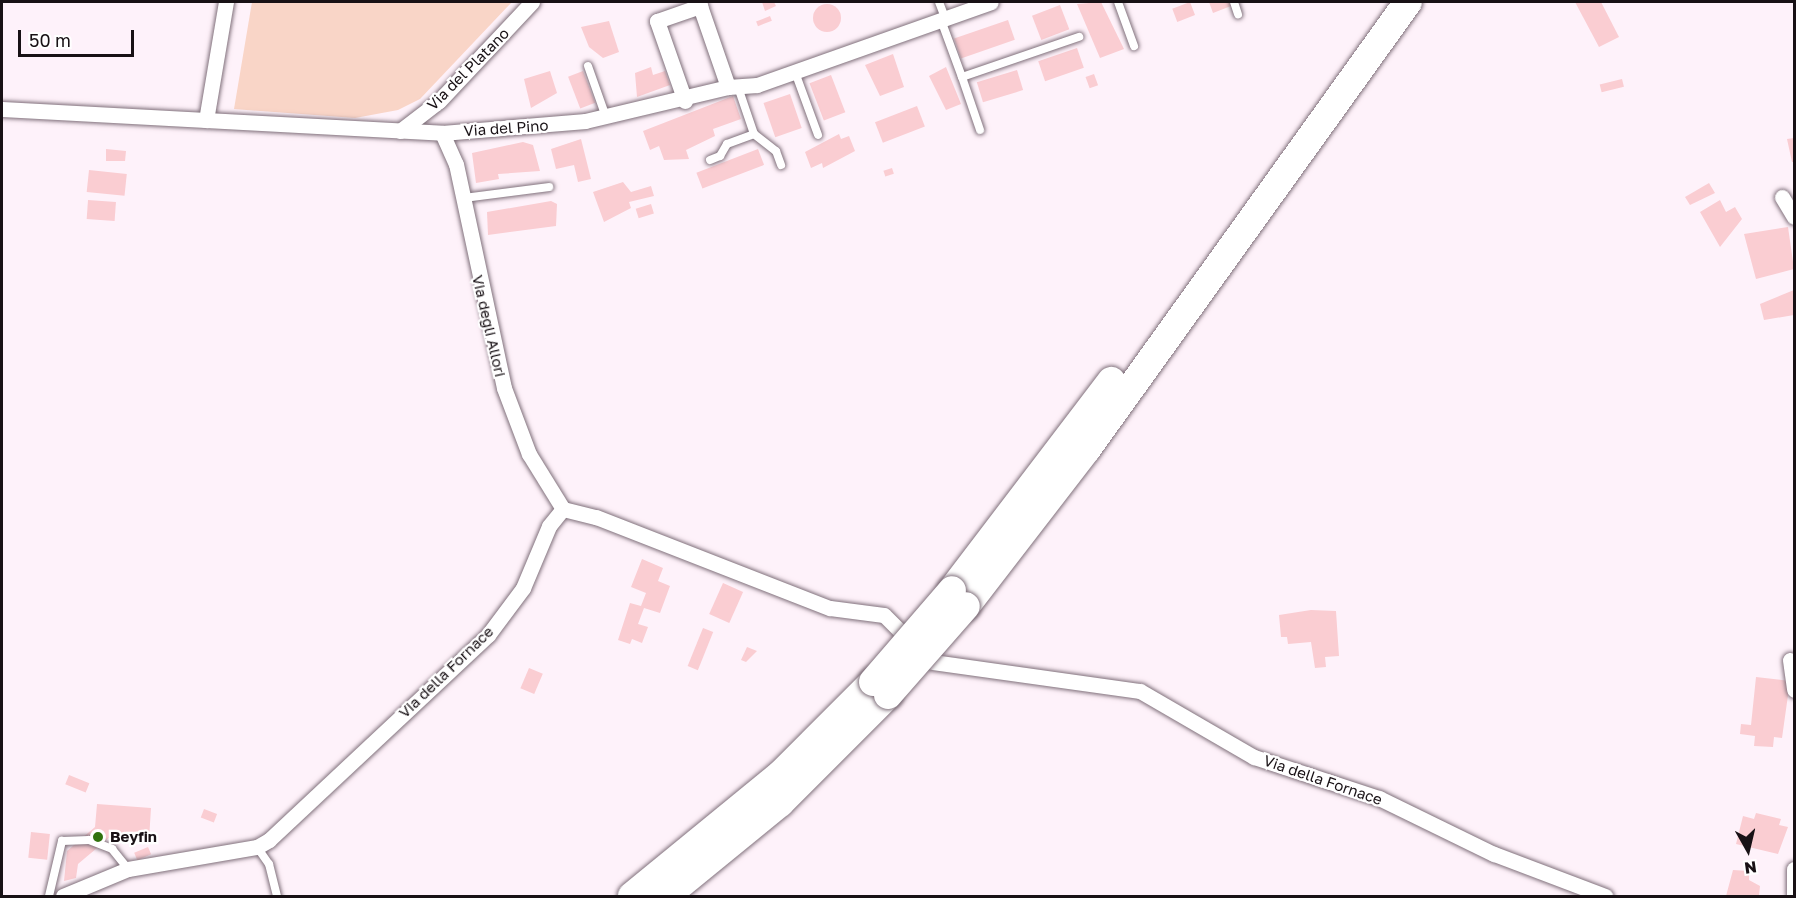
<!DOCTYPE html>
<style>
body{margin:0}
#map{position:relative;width:1796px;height:898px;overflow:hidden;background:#fef2fa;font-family:"Golos Text",sans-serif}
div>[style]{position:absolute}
.green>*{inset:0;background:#f9d5c7}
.building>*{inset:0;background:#facdd2;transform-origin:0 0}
.round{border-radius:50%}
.roads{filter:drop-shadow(0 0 2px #80707b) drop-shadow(0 0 2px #80707b)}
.lane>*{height:8px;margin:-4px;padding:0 4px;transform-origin:4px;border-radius:4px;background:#fff}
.street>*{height:15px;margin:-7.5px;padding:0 7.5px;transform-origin:7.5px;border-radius:7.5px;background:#fff}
.highway>*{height:28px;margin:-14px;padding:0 14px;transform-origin:14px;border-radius:14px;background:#fff}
.bridges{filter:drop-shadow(0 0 2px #80707b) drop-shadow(0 0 2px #80707b)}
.highway-bridge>*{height:28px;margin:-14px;padding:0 14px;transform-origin:14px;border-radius:14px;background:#fff}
.dots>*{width:16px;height:16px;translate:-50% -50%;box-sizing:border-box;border:3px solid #fff;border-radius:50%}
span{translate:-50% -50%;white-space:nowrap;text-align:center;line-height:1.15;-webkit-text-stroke:4.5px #fff;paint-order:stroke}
.street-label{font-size:15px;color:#181115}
.poi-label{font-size:15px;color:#181115;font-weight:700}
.left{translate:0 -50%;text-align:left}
.frame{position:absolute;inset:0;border:3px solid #181115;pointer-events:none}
.north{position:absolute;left:1718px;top:820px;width:60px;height:60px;-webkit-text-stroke:4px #fff;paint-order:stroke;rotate:172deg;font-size:16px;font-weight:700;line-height:24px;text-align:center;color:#181115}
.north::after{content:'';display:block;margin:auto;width:21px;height:27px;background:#181115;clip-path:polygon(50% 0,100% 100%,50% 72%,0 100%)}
.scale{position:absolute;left:18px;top:30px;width:116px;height:27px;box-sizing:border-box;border:3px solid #181115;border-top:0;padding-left:8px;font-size:18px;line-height:21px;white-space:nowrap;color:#181115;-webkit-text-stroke:4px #fff;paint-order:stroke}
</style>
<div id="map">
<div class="green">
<i style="clip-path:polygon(252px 2px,512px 2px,420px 99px,398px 110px,355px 118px,234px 109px)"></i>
</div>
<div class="building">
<i style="clip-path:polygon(762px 2px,774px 2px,776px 6px,765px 11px)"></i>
<i style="clip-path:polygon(1101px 2px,1124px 49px,1100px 58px,1077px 4px)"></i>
<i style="left:1190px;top:2px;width:14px;height:19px;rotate:69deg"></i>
<i style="clip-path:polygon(1209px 2px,1230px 2px,1231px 6px,1213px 13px)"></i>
<i style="clip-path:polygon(1575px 2px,1601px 2px,1619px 37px,1599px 47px)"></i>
<i class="round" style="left:813px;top:4px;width:28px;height:28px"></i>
<i style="left:1060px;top:5px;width:26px;height:30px;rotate:69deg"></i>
<i style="left:770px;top:16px;width:5px;height:15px;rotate:68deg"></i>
<i style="left:1008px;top:20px;width:21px;height:57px;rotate:71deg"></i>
<i style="clip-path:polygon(609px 21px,619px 52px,603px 58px,589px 47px,581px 27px)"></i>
<i style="left:1077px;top:48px;width:21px;height:41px;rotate:71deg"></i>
<i style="clip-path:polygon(893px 54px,904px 87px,880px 96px,865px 65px)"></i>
<i style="clip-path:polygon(651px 67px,653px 75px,665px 71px,670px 85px,637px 97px,635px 73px)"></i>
<i style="clip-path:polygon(946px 67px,961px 104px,946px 110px,929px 76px)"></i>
<i style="left:1017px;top:70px;width:21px;height:42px;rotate:73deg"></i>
<i style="clip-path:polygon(550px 71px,557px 93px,531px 108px,524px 79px)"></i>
<i style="left:583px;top:71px;width:34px;height:16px;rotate:69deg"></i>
<i style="left:1094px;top:74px;width:12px;height:9px;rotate:70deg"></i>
<i style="left:831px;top:75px;width:40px;height:23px;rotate:69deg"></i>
<i style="left:1622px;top:79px;width:8px;height:23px;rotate:76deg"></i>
<i style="left:790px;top:94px;width:36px;height:28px;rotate:71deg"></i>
<i style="clip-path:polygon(733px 96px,741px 119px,713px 129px,715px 136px,686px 150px,689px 159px,664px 160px,659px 146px,650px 150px,643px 131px)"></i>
<i style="left:917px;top:106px;width:22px;height:45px;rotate:69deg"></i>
<i style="clip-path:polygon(839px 134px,841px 139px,849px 136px,855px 151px,823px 168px,822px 163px,811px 168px,805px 152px)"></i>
<i style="clip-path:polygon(1794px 138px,1794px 162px,1792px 162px,1787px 139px)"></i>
<i style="clip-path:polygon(581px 139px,591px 179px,578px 182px,574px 165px,556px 169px,551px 149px)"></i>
<i style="clip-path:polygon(523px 142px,533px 145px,540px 171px,498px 174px,499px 179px,476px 183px,472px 153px)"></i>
<i style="clip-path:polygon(106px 149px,126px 151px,125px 161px,106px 161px)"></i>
<i style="left:758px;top:149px;width:17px;height:66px;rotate:69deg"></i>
<i style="left:892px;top:168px;width:6px;height:9px;rotate:72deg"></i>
<i style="left:89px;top:170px;width:38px;height:22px;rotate:6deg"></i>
<i style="clip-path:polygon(623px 182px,631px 192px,651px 186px,654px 196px,629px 202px,631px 208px,604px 222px,593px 192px)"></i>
<i style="clip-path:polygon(1709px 183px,1715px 193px,1690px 205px,1685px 197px)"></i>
<i style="left:88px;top:200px;width:28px;height:19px;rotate:4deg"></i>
<i style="clip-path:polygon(1720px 200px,1726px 212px,1735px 207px,1742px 219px,1720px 247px,1700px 212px)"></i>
<i style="clip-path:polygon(551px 201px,557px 204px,556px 226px,488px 235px,487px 212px)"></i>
<i style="left:651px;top:204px;width:10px;height:16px;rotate:73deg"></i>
<i style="clip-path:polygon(1788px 227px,1794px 269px,1756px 279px,1744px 234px)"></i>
<i style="clip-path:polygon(1794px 290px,1794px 315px,1764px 320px,1760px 304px)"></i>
<i style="clip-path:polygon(642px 559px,663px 568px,658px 581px,670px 586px,660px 613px,644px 608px,638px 624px,648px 627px,642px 643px,632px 639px,630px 644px,618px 640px,630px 603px,641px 606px,646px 593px,631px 587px)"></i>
<i style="left:723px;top:583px;width:22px;height:34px;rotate:24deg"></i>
<i style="clip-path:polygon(1311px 610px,1336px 611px,1339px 656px,1325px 657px,1326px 667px,1315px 668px,1311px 642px,1288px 644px,1287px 637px,1281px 637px,1279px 615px)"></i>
<i style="left:703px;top:628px;width:11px;height:41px;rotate:22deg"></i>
<i style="clip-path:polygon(747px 647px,757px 651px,746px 662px,741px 660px)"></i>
<i style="left:529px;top:668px;width:15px;height:22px;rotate:23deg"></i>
<i style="clip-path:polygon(1756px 677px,1790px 681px,1782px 738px,1774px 737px,1773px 747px,1754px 746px,1755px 736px,1740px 734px,1741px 724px,1751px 725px)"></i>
<i style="left:69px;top:775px;width:22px;height:10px;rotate:22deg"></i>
<i style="clip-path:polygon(97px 804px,151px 808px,149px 840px,110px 837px,78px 864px,76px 878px,64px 881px,67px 851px,95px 827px)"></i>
<i style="left:204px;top:809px;width:14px;height:9px;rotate:21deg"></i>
<i style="clip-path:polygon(1756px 813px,1781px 819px,1779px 825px,1788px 827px,1778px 854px,1736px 844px,1743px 816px,1754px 819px)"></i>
<i style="left:31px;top:832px;width:19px;height:26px;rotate:6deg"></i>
<i style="left:148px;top:847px;width:8px;height:15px;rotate:67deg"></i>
<i style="clip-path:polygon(1733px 870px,1749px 871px,1749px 880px,1760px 886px,1759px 896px,1726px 896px)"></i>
</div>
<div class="roads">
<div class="lane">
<i style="left:939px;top:2px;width:17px;rotate:69deg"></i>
<i style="left:1118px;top:2px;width:47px;rotate:70deg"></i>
<i style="left:1234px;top:2px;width:13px;rotate:72deg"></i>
<i style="left:941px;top:20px;width:61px;rotate:69.8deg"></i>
<i style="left:962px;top:77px;width:124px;rotate:-18.9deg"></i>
<i style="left:588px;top:66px;width:54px;rotate:70.6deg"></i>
<i style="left:795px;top:72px;width:67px;rotate:69.9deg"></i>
<i style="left:962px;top:77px;width:56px;rotate:71.2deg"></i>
<i style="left:739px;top:90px;width:46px;rotate:71.2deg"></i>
<i style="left:754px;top:134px;width:28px;rotate:38deg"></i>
<i style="left:776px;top:151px;width:15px;rotate:70deg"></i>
<i style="left:710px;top:160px;width:11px;rotate:-22deg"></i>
<i style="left:720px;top:156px;width:14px;rotate:-60deg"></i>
<i style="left:727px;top:144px;width:29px;rotate:-20deg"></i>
<i style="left:464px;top:198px;width:86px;rotate:-7.4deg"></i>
<i style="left:257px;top:847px;width:21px;rotate:55deg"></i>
<i style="left:269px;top:864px;width:33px;rotate:76deg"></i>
<i style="left:49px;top:896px;width:57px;rotate:-76.7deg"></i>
<i style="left:62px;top:841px;width:27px;rotate:-2deg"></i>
<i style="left:89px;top:840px;width:25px;rotate:21deg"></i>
<i style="left:112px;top:849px;width:26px;rotate:51deg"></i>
</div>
<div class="street">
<i style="left:685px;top:101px;width:85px;rotate:-109.3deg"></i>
<i style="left:657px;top:21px;width:46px;rotate:-19.2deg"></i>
<i style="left:700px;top:6px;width:86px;rotate:70.9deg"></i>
<i style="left:2px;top:109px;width:441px;rotate:3.1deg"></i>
<i style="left:442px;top:133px;width:144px;rotate:-4.8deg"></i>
<i style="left:585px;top:121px;width:147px;rotate:-13.4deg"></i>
<i style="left:728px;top:87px;width:29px;rotate:-4deg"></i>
<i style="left:757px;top:85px;width:248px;rotate:-19.5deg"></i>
<i style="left:206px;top:120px;width:120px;rotate:-80.4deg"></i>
<i style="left:400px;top:131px;width:49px;rotate:-37.6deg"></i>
<i style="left:439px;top:101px;width:136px;rotate:-46.8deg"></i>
<i style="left:442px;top:133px;width:34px;rotate:66deg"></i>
<i style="left:456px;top:164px;width:229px;rotate:77.9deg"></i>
<i style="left:504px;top:388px;width:71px;rotate:69.3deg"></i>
<i style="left:529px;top:454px;width:65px;rotate:58.3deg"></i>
<i style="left:1782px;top:197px;width:23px;rotate:59deg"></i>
<i style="left:1790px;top:660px;width:30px;rotate:82deg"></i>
<i style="left:933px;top:662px;width:209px;rotate:8deg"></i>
<i style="left:1140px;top:691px;width:132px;rotate:30.1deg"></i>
<i style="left:1254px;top:757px;width:132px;rotate:18.2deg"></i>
<i style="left:1379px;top:798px;width:128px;rotate:26deg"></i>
<i style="left:1494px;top:854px;width:119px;rotate:20.7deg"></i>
<i style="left:1794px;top:869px;width:25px;rotate:90deg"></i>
<i style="left:63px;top:896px;width:70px;rotate:-22.6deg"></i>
<i style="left:128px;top:869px;width:131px;rotate:-9.7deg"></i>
<i style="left:257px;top:847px;width:14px;rotate:-30deg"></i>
<i style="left:269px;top:840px;width:300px;rotate:-43.1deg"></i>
<i style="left:488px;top:635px;width:59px;rotate:-53.3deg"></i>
<i style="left:523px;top:588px;width:67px;rotate:-67.2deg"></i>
<i style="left:549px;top:526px;width:22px;rotate:-51deg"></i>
<i style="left:563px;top:509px;width:34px;rotate:14deg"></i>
<i style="left:596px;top:517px;width:251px;rotate:21.3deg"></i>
<i style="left:830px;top:608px;width:54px;rotate:7.4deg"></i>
<i style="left:884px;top:615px;width:23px;rotate:45deg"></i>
</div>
<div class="highway">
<i style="left:952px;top:590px;width:263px;rotate:-52.7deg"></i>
<i style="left:966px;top:606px;width:198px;rotate:-52.4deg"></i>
<i style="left:1087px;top:449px;width:550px;rotate:-54.32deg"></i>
<i style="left:632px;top:896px;width:191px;rotate:-39.3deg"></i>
<i style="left:780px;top:775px;width:132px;rotate:-45deg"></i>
<i style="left:666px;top:896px;width:147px;rotate:-39.2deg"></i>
<i style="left:780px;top:803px;width:153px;rotate:-45deg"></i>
</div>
</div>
<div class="bridges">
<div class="highway-bridge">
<i style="left:873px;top:682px;width:121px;rotate:-49.3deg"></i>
<i style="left:888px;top:695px;width:118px;rotate:-48.8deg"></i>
</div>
</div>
<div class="dots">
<i style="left:98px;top:837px;background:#31720e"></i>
</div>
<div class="street-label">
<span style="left:468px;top:69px;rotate:-45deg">Via del Platano</span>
<span style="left:506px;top:128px;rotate:-4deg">Via del Pino</span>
<span style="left:489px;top:326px;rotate:77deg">Via degli Allori</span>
<span style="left:446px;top:672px;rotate:-44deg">Via della Fornace</span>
<span style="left:1323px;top:780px;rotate:19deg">Via della Fornace</span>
</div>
<div class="poi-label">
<span class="left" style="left:110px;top:837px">Beyfin</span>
</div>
<div class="frame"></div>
<div class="north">N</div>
<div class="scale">50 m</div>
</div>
